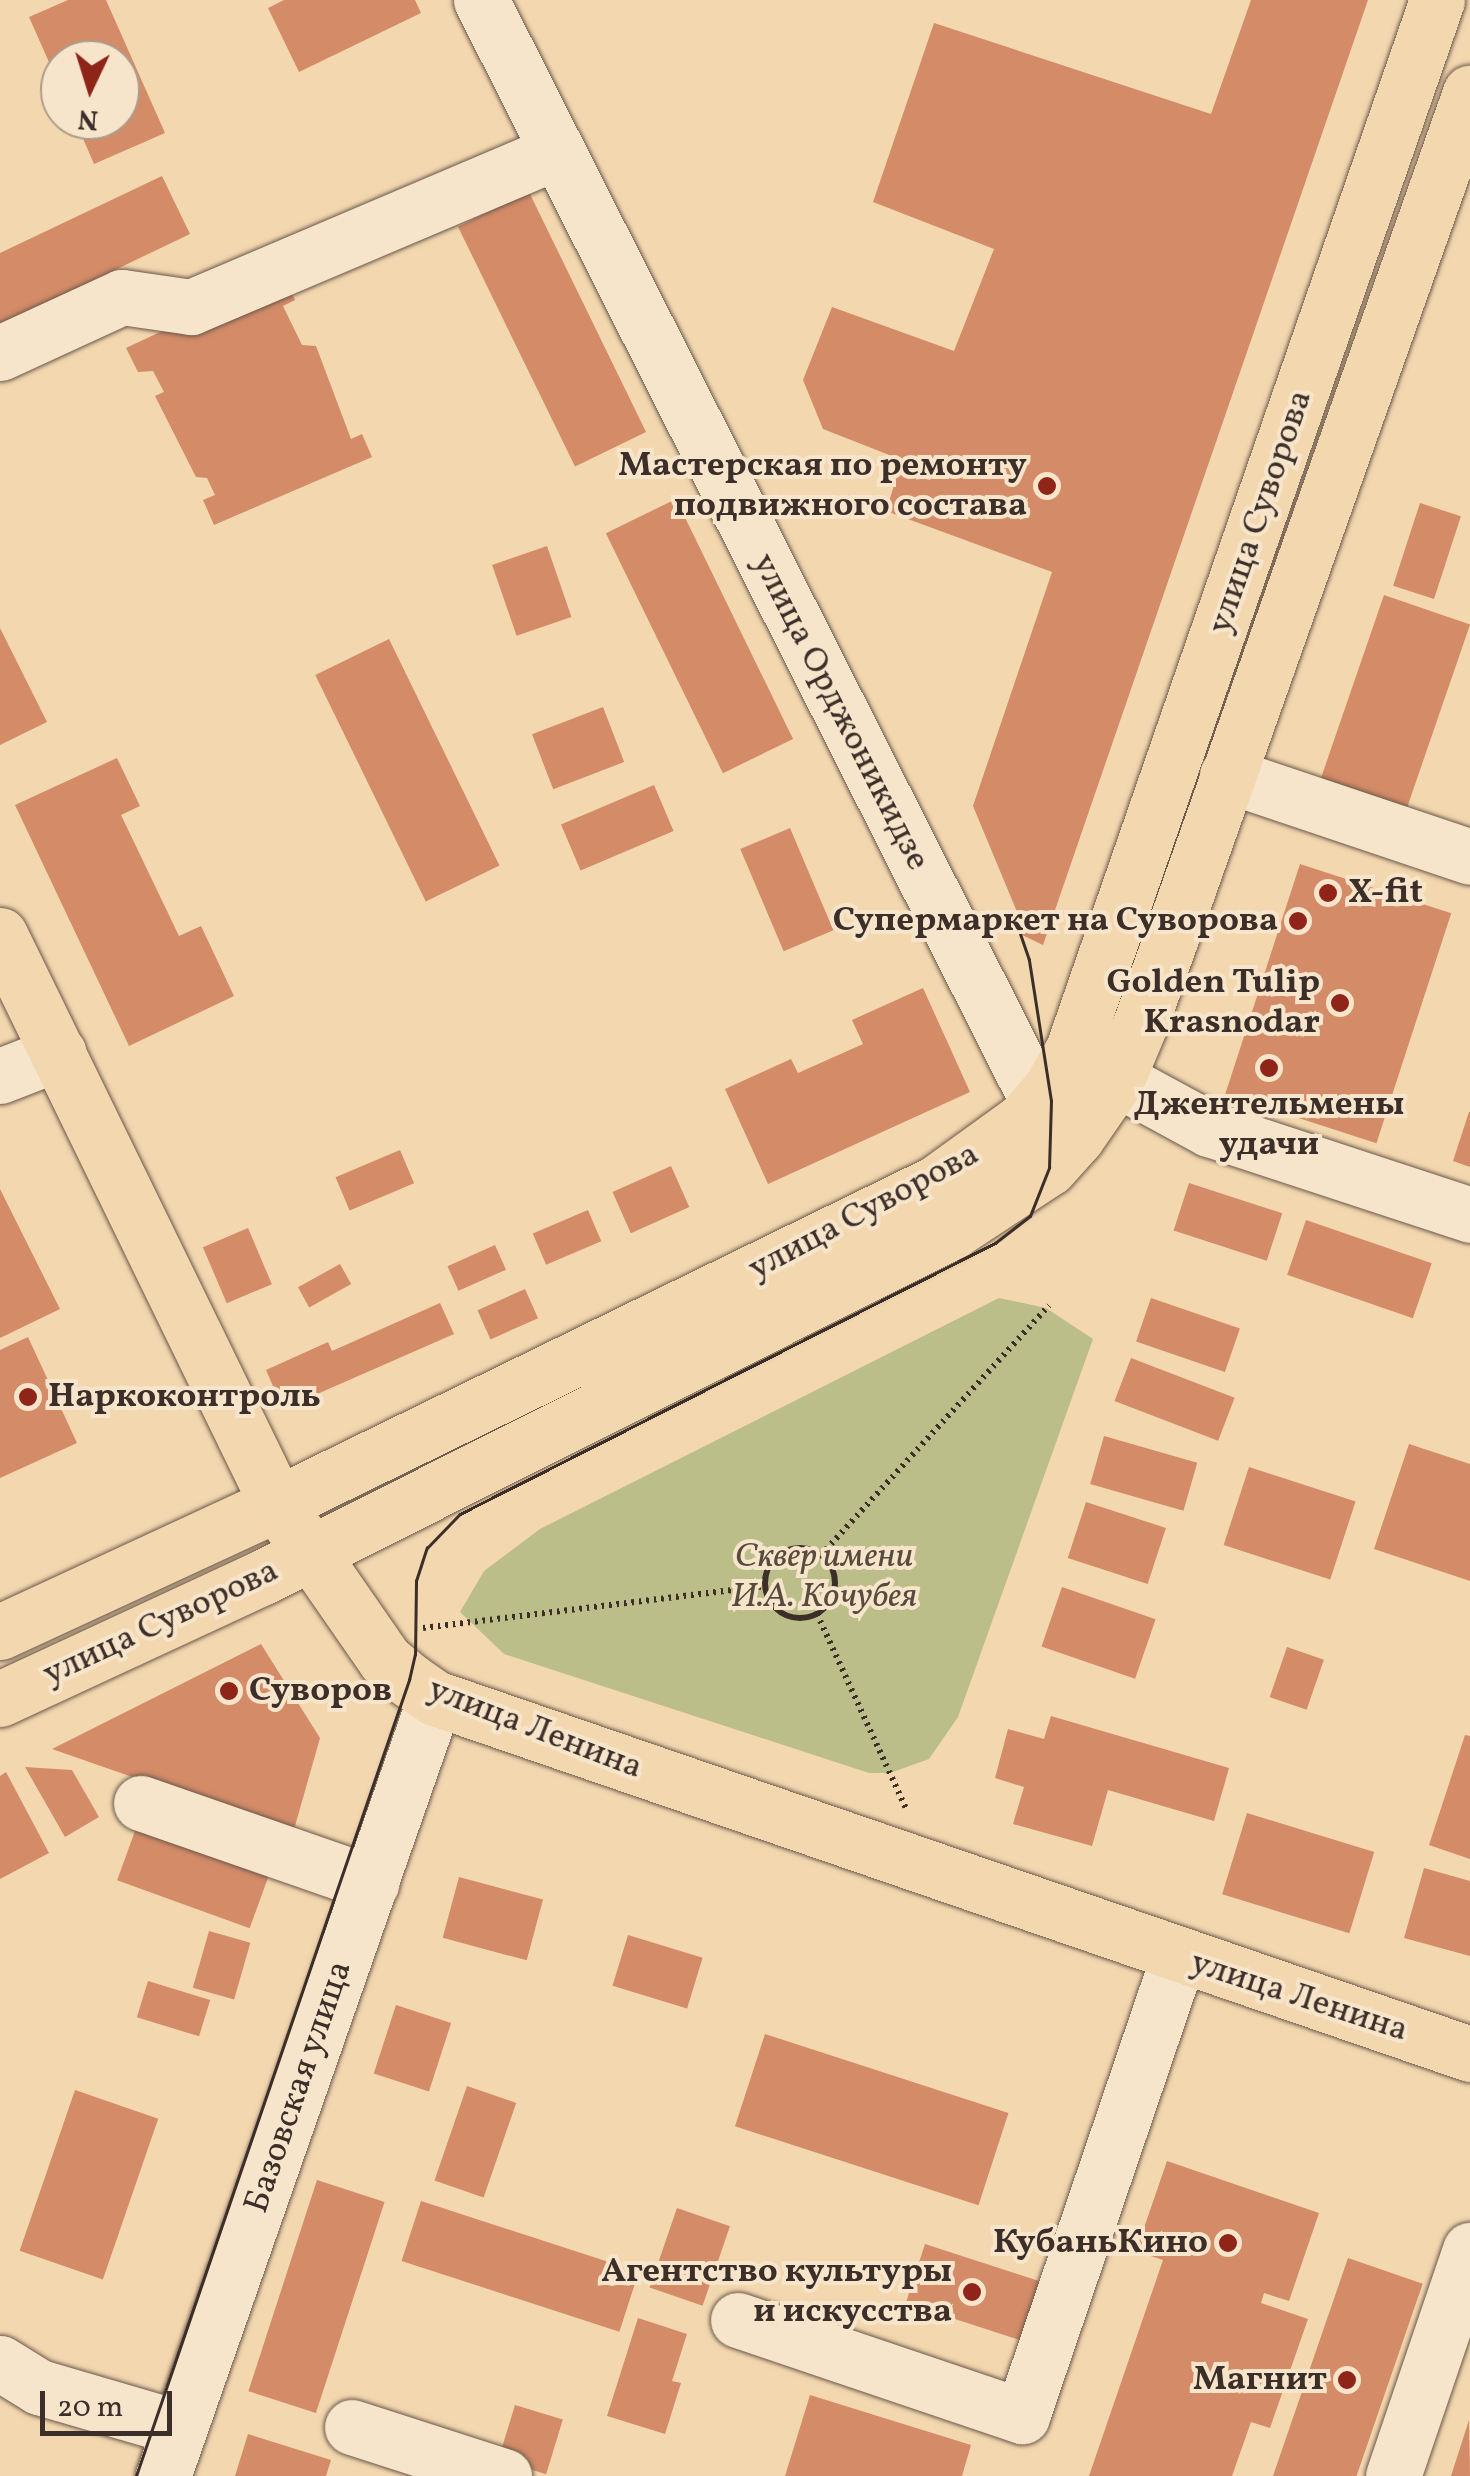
<!DOCTYPE html>
<meta charset="utf-8">
<style>
body{margin:0}
#map{position:relative;width:1470px;height:2476px;overflow:hidden;background:#f3d7af;font-family:Vollkorn,serif}
div>[style]{position:absolute}
.green>*{inset:0;background:#bcbe8a}
.building>*{inset:0;background:#d38b68;transform-origin:0 0}
.path>*{height:6px;margin-top:-3px;transform-origin:0;background:repeating-linear-gradient(90deg,#3c2e28 0 2.5px,transparent 0 7.5px)}
.path>.ring{margin:-3px;padding:0;box-sizing:content-box;background:none;border:6px solid #3c2e28;border-radius:50%}
.roads{filter:drop-shadow(0 0 2px #6a584a) drop-shadow(0 0 2px #6a584a)}
.minor>*{height:55px;margin:-27.5px;padding:0 27.5px;transform-origin:27.5px;border-radius:27.5px;background:#f7e5cb}
.major>*{height:55px;margin:-27.5px;padding:0 27.5px;transform-origin:27.5px;border-radius:27.5px;background:#f3d7af}
.tram>*{height:2.5px;margin:-1.25px;padding:0 1.25px;transform-origin:1.25px;border-radius:1.25px;background:#3c2e28}
.dots>*{width:28px;height:28px;translate:-50% -50%;box-sizing:border-box;border:5px solid #f7e5cb;border-radius:50%}
span{translate:-50% -50%;white-space:nowrap;text-align:center;line-height:1.15;-webkit-text-stroke:8px #f7e5cb;paint-order:stroke}
.poi-label{font-size:35px;color:#3c2e28;font-weight:700}
.right{translate:-100% -50%;text-align:right}
.left{translate:0 -50%;text-align:left}
.street-label{font-size:35px;color:#3c2e28}
.park-label{font-size:35px;color:#564b3c;font-style:italic}
.north{position:absolute;left:40px;top:40px;width:100px;height:100px;box-sizing:border-box;background:#f7e5cb;border:2px solid #ac9c8a;border-radius:50%;rotate:184deg;font-size:28px;font-weight:700;line-height:40px;text-align:center;color:#3c2e28}
.north::after{content:'';display:block;margin:auto;width:35px;height:45px;background:#8f2418;clip-path:polygon(50% 0,100% 100%,50% 72%,0 100%)}
.scale{position:absolute;left:40px;top:2391px;width:132px;height:45px;box-sizing:border-box;border:5px solid #3c2e28;border-top:0;padding-left:12px;font-size:30px;line-height:35px;white-space:nowrap;color:#3c2e28;-webkit-text-stroke:8px #f7e5cb;paint-order:stroke}
</style>
<div id="map">
<div class="green">
<i style="clip-path:polygon(999px 1298px,1046px 1308px,1093px 1339px,958px 1717px,929px 1759px,890px 1773px,869px 1773px,504px 1654px,460px 1612px,484px 1571px,540px 1529px)"></i>
</div>
<div class="building">
<i style="clip-path:polygon(68px 0,106px 0,165px 133px,94px 164px,75px 120px,120px 120px,120px 60px,60px 60px,60px 87px,29px 17px)"></i>
<i style="clip-path:polygon(284px 0,415px 0,421px 13px,299px 72px,268px 8px)"></i>
<i style="clip-path:polygon(1251px 0,1368px 0,1043px 945px,1020px 934px,1022px 924px,973px 806px,1052px 572px,886px 511px,902px 460px,823px 429px,803px 380px,832px 307px,954px 351px,994px 249px,873px 202px,934px 23px,1211px 114px)"></i>
<i style="clip-path:polygon(162px 176px,190px 234px,0 325px,0 253px)"></i>
<i style="left:529px;top:192px;width:267px;height:79px;rotate:64deg"></i>
<i style="clip-path:polygon(283px 274px,295px 300px,283px 306px,302px 345px,316px 346px,351px 439px,362px 434px,372px 457px,214px 525px,203px 500px,215px 495px,207px 478px,196px 477px,155px 396px,164px 392px,153px 371px,138px 372px,126px 348px)"></i>
<i style="left:676px;top:499px;width:267px;height:78px;rotate:64deg"></i>
<i style="left:1420px;top:503px;width:43px;height:87px;rotate:18deg"></i>
<i style="left:547px;top:546px;width:75px;height:58px;rotate:71deg"></i>
<i style="left:1384px;top:595px;width:91px;height:204px;rotate:19deg"></i>
<i style="clip-path:polygon(0 628px,47px 722px,0 745px)"></i>
<i style="left:389px;top:639px;width:252px;height:82px;rotate:64deg"></i>
<i style="left:603px;top:707px;width:59px;height:76px;rotate:69deg"></i>
<i style="clip-path:polygon(117px 758px,140px 806px,121px 815px,179px 936px,201px 926px,234px 996px,129px 1046px,15px 805px)"></i>
<i style="left:654px;top:785px;width:50px;height:101px;rotate:67deg"></i>
<i style="left:790px;top:828px;width:111px;height:54px;rotate:67deg"></i>
<i style="left:1300px;top:864px;width:159px;height:242px;rotate:18deg"></i>
<i style="clip-path:polygon(923px 988px,970px 1092px,768px 1184px,725px 1089px,791px 1059px,798px 1073px,863px 1044px,852px 1020px)"></i>
<i style="clip-path:polygon(1469px 1112px,1470px 1112px,1470px 1167px,1453px 1161px)"></i>
<i style="left:400px;top:1150px;width:36px;height:70px;rotate:67deg"></i>
<i style="left:671px;top:1166px;width:45px;height:64px;rotate:66deg"></i>
<i style="left:1189px;top:1183px;width:98px;height:50px;rotate:18deg"></i>
<i style="clip-path:polygon(0 1189px,60px 1309px,0 1338px)"></i>
<i style="left:588px;top:1210px;width:34px;height:60px;rotate:67deg"></i>
<i style="left:1306px;top:1220px;width:133px;height:58px;rotate:19deg"></i>
<i style="left:248px;top:1228px;width:61px;height:49px;rotate:67deg"></i>
<i style="left:495px;top:1245px;width:27px;height:52px;rotate:66deg"></i>
<i style="left:340px;top:1264px;width:23px;height:48px;rotate:61deg"></i>
<i style="left:525px;top:1289px;width:32px;height:52px;rotate:66deg"></i>
<i style="left:1151px;top:1298px;width:94px;height:46px;rotate:19deg"></i>
<i style="clip-path:polygon(440px 1303px,454px 1334px,283px 1409px,266px 1370px,328px 1342px,332px 1351px)"></i>
<i style="clip-path:polygon(28px 1337px,77px 1443px,0 1478px,0 1350px)"></i>
<i style="left:1131px;top:1358px;width:111px;height:46px;rotate:21deg"></i>
<i style="left:1104px;top:1436px;width:97px;height:50px;rotate:16deg"></i>
<i style="clip-path:polygon(1409px 1444px,1470px 1464px,1470px 1581px,1374px 1549px)"></i>
<i style="left:1249px;top:1467px;width:112px;height:82px;rotate:18deg"></i>
<i style="left:1086px;top:1502px;width:84px;height:59px;rotate:18deg"></i>
<i style="left:1062px;top:1587px;width:99px;height:63px;rotate:19deg"></i>
<i style="clip-path:polygon(261px 1644px,320px 1738px,293px 1833px,52px 1749px)"></i>
<i style="left:1287px;top:1647px;width:39px;height:53px;rotate:19deg"></i>
<i style="clip-path:polygon(1051px 1716px,1229px 1768px,1214px 1821px,1108px 1790px,1092px 1846px,1013px 1824px,1024px 1787px,995px 1778px,1008px 1729px,1044px 1739px)"></i>
<i style="clip-path:polygon(1465px 1735px,1470px 1736px,1470px 1859px,1429px 1845px)"></i>
<i style="clip-path:polygon(25px 1767px,72px 1770px,99px 1817px,65px 1837px)"></i>
<i style="clip-path:polygon(6px 1772px,49px 1853px,0 1879px,0 1776px)"></i>
<i style="left:1247px;top:1813px;width:133px;height:85px;rotate:17deg"></i>
<i style="left:139px;top:1820px;width:141px;height:64px;rotate:20deg"></i>
<i style="clip-path:polygon(1424px 1868px,1470px 1881px,1470px 1956px,1404px 1938px)"></i>
<i style="left:459px;top:1877px;width:87px;height:63px;rotate:15deg"></i>
<i style="left:209px;top:1931px;width:43px;height:59px;rotate:16deg"></i>
<i style="left:628px;top:1935px;width:78px;height:53px;rotate:17deg"></i>
<i style="left:148px;top:1981px;width:65px;height:38px;rotate:17deg"></i>
<i style="left:396px;top:2005px;width:58px;height:72px;rotate:18deg"></i>
<i style="left:765px;top:2034px;width:256px;height:97px;rotate:18deg"></i>
<i style="left:467px;top:2086px;width:52px;height:100px;rotate:19deg"></i>
<i style="left:75px;top:2090px;width:88px;height:170px;rotate:19deg"></i>
<i style="clip-path:polygon(1167px 2161px,1319px 2213px,1289px 2301px,1264px 2293px,1261px 2303px,1308px 2319px,1270px 2428px,1251px 2422px,1232px 2476px,1089px 2476px,1163px 2260px,1136px 2251px)"></i>
<i style="left:317px;top:2180px;width:71px;height:222px;rotate:18deg"></i>
<i style="left:421px;top:2201px;width:229px;height:63px;rotate:18deg"></i>
<i style="left:677px;top:2208px;width:56px;height:84px;rotate:19deg"></i>
<i style="left:925px;top:2244px;width:123px;height:62px;rotate:18deg"></i>
<i style="left:1348px;top:2258px;width:79px;height:231px;rotate:19deg"></i>
<i style="clip-path:polygon(638px 2318px,687px 2334px,672px 2381px,681px 2383px,665px 2434px,607px 2416px)"></i>
<i style="clip-path:polygon(810px 2395px,971px 2445px,962px 2476px,785px 2476px)"></i>
<i style="left:515px;top:2405px;width:50px;height:57px;rotate:17deg"></i>
<i style="clip-path:polygon(1469px 2420px,1470px 2476px,1451px 2476px)"></i>
<i style="clip-path:polygon(248px 2434px,331px 2460px,326px 2476px,235px 2476px)"></i>
</div>
<div class="path">
<i class="ring" style="left:765px;top:1548px;width:64px;height:64px"></i>
<i style="left:821px;top:1555px;width:338px;rotate:-47.6deg"></i>
<i style="left:817px;top:1614px;width:213px;rotate:65.4deg"></i>
<i style="left:423px;top:1628px;width:344px;rotate:-7deg"></i>
</div>
<div class="roads">
<div class="minor">
<i style="left:481px;top:0;width:1235px;rotate:63.19deg"></i>
<i style="left:0;top:353px;width:134px;rotate:-24.7deg"></i>
<i style="left:122px;top:297px;width:70px;rotate:8.2deg"></i>
<i style="left:191px;top:307px;width:397px;rotate:-23deg"></i>
<i style="left:1227px;top:775px;width:256px;rotate:18.6deg"></i>
<i style="left:0;top:1076px;width:63px;rotate:-21.3deg"></i>
<i style="left:1117px;top:1079px;width:105px;rotate:28.5deg"></i>
<i style="left:1209px;top:1129px;width:275px;rotate:18.2deg"></i>
<i style="left:141px;top:1803px;width:244px;rotate:19.2deg"></i>
<i style="left:738px;top:2320px;width:300px;rotate:18.7deg"></i>
<i style="left:1022px;top:2416px;width:485px;rotate:-71.2deg"></i>
<i style="left:0;top:2363px;width:46px;rotate:31.6deg"></i>
<i style="left:39px;top:2387px;width:146px;rotate:16.3deg"></i>
<i style="left:352px;top:2427px;width:160px;rotate:17.9deg"></i>
<i style="left:163px;top:2476px;width:824px;rotate:-70.73deg"></i>
<i style="left:1393px;top:2476px;width:239px;rotate:-71.2deg"></i>
</div>
<div class="major">
<i style="left:0;top:935px;width:633px;rotate:64.04deg"></i>
<i style="left:277px;top:1504px;width:190px;rotate:55.3deg"></i>
<i style="left:385px;top:1660px;width:31px;rotate:40deg"></i>
<i style="left:409px;top:1680px;width:32px;rotate:35deg"></i>
<i style="left:435px;top:1698px;width:1095px;rotate:18.98deg"></i>
<i style="left:0;top:1632px;width:305px;rotate:-24.8deg"></i>
<i style="left:277px;top:1504px;width:733px;rotate:-25.97deg"></i>
<i style="left:936px;top:1183px;width:107px;rotate:-35.9deg"></i>
<i style="left:1023px;top:1120px;width:41px;rotate:-48.9deg"></i>
<i style="left:1050px;top:1089px;width:46px;rotate:-60.1deg"></i>
<i style="left:1073px;top:1049px;width:1110px;rotate:-70.86deg"></i>
<i style="left:0;top:1699px;width:290px;rotate:-24.9deg"></i>
<i style="left:263px;top:1577px;width:772px;rotate:-26.63deg"></i>
<i style="left:953px;top:1231px;width:115px;rotate:-33.3deg"></i>
<i style="left:1049px;top:1168px;width:42px;rotate:-47.9deg"></i>
<i style="left:1077px;top:1137px;width:70px;rotate:-55.4deg"></i>
<i style="left:1117px;top:1079px;width:62px;rotate:-67.2deg"></i>
<i style="left:1141px;top:1022px;width:986px;rotate:-70.5deg"></i>
</div>
</div>
<div class="tram">
<i style="left:136px;top:2476px;width:842px;rotate:-71.07deg"></i>
<i style="left:409px;top:1680px;width:26px;rotate:-77deg"></i>
<i style="left:415px;top:1655px;width:74px;rotate:-89.2deg"></i>
<i style="left:416px;top:1581px;width:35px;rotate:-72deg"></i>
<i style="left:427px;top:1548px;width:47px;rotate:-45.9deg"></i>
<i style="left:460px;top:1514px;width:600px;rotate:-26.86deg"></i>
<i style="left:995px;top:1243px;width:44px;rotate:-37.6deg"></i>
<i style="left:1030px;top:1216px;width:52px;rotate:-68.4deg"></i>
<i style="left:1049px;top:1168px;width:67px;rotate:-88.3deg"></i>
<i style="left:1051px;top:1101px;width:143px;rotate:-98.9deg"></i>
<i style="left:1029px;top:960px;width:28px;rotate:-109deg"></i>
</div>
<div class="dots">
<i style="left:1047px;top:486px;background:#8f2418"></i>
<i style="left:1328px;top:893px;background:#8f2418"></i>
<i style="left:1298px;top:921px;background:#8f2418"></i>
<i style="left:1340px;top:1003px;background:#8f2418"></i>
<i style="left:1269px;top:1068px;background:#8f2418"></i>
<i style="left:28px;top:1397px;background:#8f2418"></i>
<i style="left:229px;top:1691px;background:#8f2418"></i>
<i style="left:1228px;top:2243px;background:#8f2418"></i>
<i style="left:972px;top:2292px;background:#8f2418"></i>
<i style="left:1347px;top:2380px;background:#8f2418"></i>
</div>
<div class="poi-label">
<span class="right" style="left:1027px;top:486px">Мастерская по ремонту<br>подвижного состава</span>
<span class="left" style="left:1348px;top:893px">X-fit</span>
<span class="right" style="left:1278px;top:921px">Супермаркет на Суворова</span>
<span class="right" style="left:1320px;top:1003px">Golden Tulip<br>Krasnodar</span>
<span style="left:1269px;top:1125px">Джентельмены<br>удачи</span>
<span class="left" style="left:48px;top:1397px">Наркоконтроль</span>
<span class="left" style="left:249px;top:1691px">Суворов</span>
<span class="right" style="left:1208px;top:2243px">КубаньКино</span>
<span class="right" style="left:952px;top:2292px">Агентство культуры<br>и искусства</span>
<span class="right" style="left:1327px;top:2380px">Магнит</span>
</div>
<div class="street-label">
<span style="left:1261px;top:512px;rotate:-71deg">улица Суворова</span>
<span style="left:840px;top:712px;rotate:63deg">улица Орджоникидзе</span>
<span style="left:864px;top:1212px;rotate:-28deg">улица Суворова</span>
<span style="left:161px;top:1623px;rotate:-25deg">улица Суворова</span>
<span style="left:535px;top:1729px;rotate:21deg">улица Ленина</span>
<span style="left:1299px;top:1997px;rotate:18deg">улица Ленина</span>
<span style="left:299px;top:2087px;rotate:-71deg">Базовская улица</span>
</div>
<div class="park-label">
<span style="left:824px;top:1577px">Сквер имени<br>И.А. Кочубея</span>
</div>
<div class="north">N</div>
<div class="scale">20 m</div>
</div>
